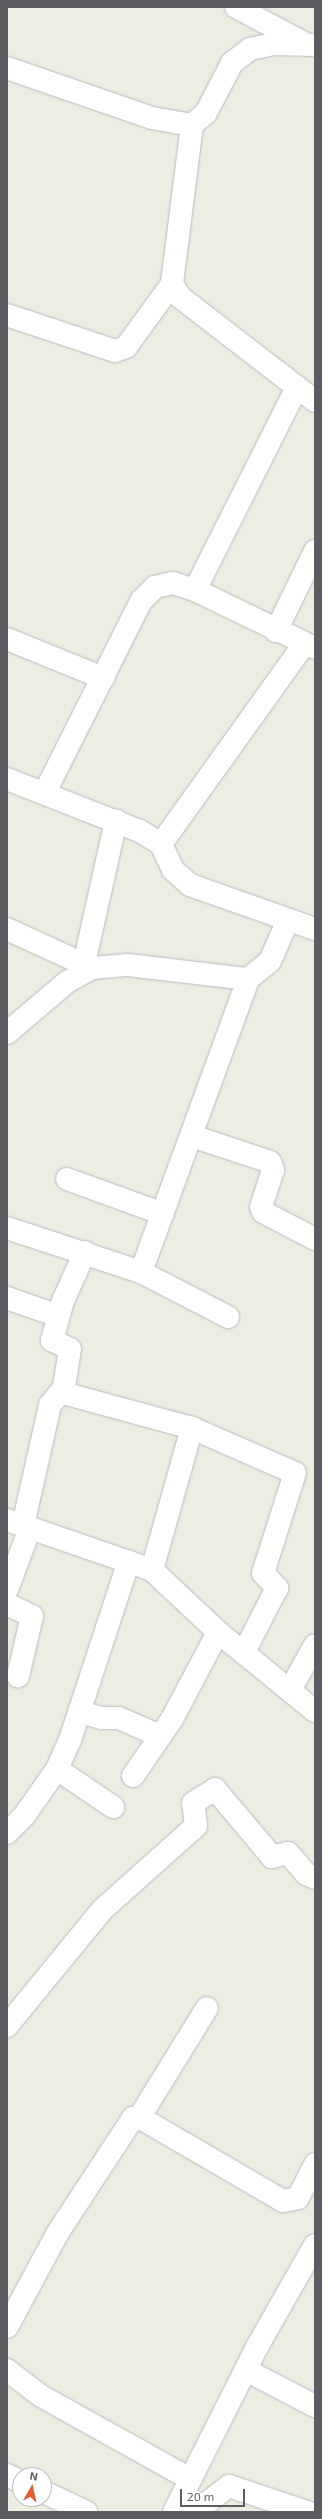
<!DOCTYPE html>
<style>
body{margin:0}
#map{position:relative;width:322px;height:2519px;overflow:hidden;background:#edede2;font-family:"Exo 2",sans-serif}
div>[style]{position:absolute}
.roads{filter:drop-shadow(0 0 1px #babbc1) drop-shadow(0 0 1px #babbc1)}
.minor>*{height:22px;margin:-11px;padding:0 11px;transform-origin:11px;border-radius:11px;background:#fff}
span{translate:-50% -50%;white-space:nowrap;text-align:center;line-height:1.15;-webkit-text-stroke:3.5px #fff;paint-order:stroke}
.frame{position:absolute;inset:0;border:8px solid #5b5d63;pointer-events:none}
.north{position:absolute;left:12px;top:2467px;width:40px;height:40px;box-sizing:border-box;background:#fff;border:1px solid #bdbec1;border-radius:50%;rotate:9deg;font-size:11px;font-weight:700;line-height:16px;text-align:center;color:#5b5d63}
.north::after{content:'';display:block;margin:auto;width:14px;height:18px;background:#e65b2f;clip-path:polygon(50% 0,100% 100%,50% 72%,0 100%)}
.scale{position:absolute;left:180px;top:2489px;width:65px;height:18px;box-sizing:border-box;border:2px solid #5b5d63;border-top:0;padding-left:5px;font-size:12px;line-height:14px;white-space:nowrap;color:#5b5d63;-webkit-text-stroke:3px #fff;paint-order:stroke}
</style>
<div id="map">
<div class="roads">
<div class="minor">
<i style="left:236px;top:7px;width:77px;rotate:27.9deg"></i>
<i style="left:7px;top:68px;width:153px;rotate:19deg"></i>
<i style="left:152px;top:118px;width:41px;rotate:9.9deg"></i>
<i style="left:192px;top:125px;width:18px;rotate:-41deg"></i>
<i style="left:206px;top:113px;width:56px;rotate:-62.5deg"></i>
<i style="left:232px;top:63px;width:23px;rotate:-38deg"></i>
<i style="left:250px;top:49px;width:25px;rotate:-12deg"></i>
<i style="left:274px;top:44px;width:41px;rotate:1.4deg"></i>
<i style="left:192px;top:125px;width:160px;rotate:97.2deg"></i>
<i style="left:172px;top:284px;width:15px;rotate:58deg"></i>
<i style="left:180px;top:297px;width:170px;rotate:37.6deg"></i>
<i style="left:7px;top:315px;width:114px;rotate:18.4deg"></i>
<i style="left:115px;top:351px;width:12px;rotate:-20deg"></i>
<i style="left:126px;top:347px;width:78px;rotate:-53.9deg"></i>
<i style="left:195px;top:590px;width:227px;rotate:-63.3deg"></i>
<i style="left:276px;top:631px;width:89px;rotate:-64deg"></i>
<i style="left:7px;top:639px;width:104px;rotate:22.1deg"></i>
<i style="left:7px;top:779px;width:143px;rotate:21.4deg"></i>
<i style="left:140px;top:831px;width:25px;rotate:32deg"></i>
<i style="left:161px;top:844px;width:29px;rotate:65deg"></i>
<i style="left:173px;top:870px;width:23px;rotate:41deg"></i>
<i style="left:190px;top:885px;width:133px;rotate:19.4deg"></i>
<i style="left:45px;top:792px;width:214px;rotate:-63.3deg"></i>
<i style="left:141px;top:601px;width:20px;rotate:-45deg"></i>
<i style="left:155px;top:587px;width:18px;rotate:-13deg"></i>
<i style="left:173px;top:583px;width:23px;rotate:18deg"></i>
<i style="left:195px;top:590px;width:133px;rotate:25.8deg"></i>
<i style="left:161px;top:844px;width:246px;rotate:-54.4deg"></i>
<i style="left:7px;top:929px;width:94px;rotate:24.6deg"></i>
<i style="left:84px;top:964px;width:147px;rotate:-77.4deg"></i>
<i style="left:7px;top:1033px;width:79px;rotate:-40.4deg"></i>
<i style="left:67px;top:982px;width:29px;rotate:-29deg"></i>
<i style="left:92px;top:968px;width:36px;rotate:-5deg"></i>
<i style="left:128px;top:965px;width:121px;rotate:6.7deg"></i>
<i style="left:248px;top:979px;width:28px;rotate:-39deg"></i>
<i style="left:270px;top:961px;width:45px;rotate:-66.3deg"></i>
<i style="left:192px;top:1136px;width:82px;rotate:18.4deg"></i>
<i style="left:270px;top:1162px;width:9px;rotate:69deg"></i>
<i style="left:273px;top:1170px;width:39px;rotate:108deg"></i>
<i style="left:261px;top:1207px;width:5px;rotate:68deg"></i>
<i style="left:263px;top:1212px;width:59px;rotate:27.4deg"></i>
<i style="left:67px;top:1179px;width:102px;rotate:20deg"></i>
<i style="left:7px;top:1228px;width:141px;rotate:18.2deg"></i>
<i style="left:141px;top:1272px;width:98px;rotate:27.3deg"></i>
<i style="left:85px;top:1252px;width:54px;rotate:114.2deg"></i>
<i style="left:63px;top:1301px;width:41px;rotate:105.8deg"></i>
<i style="left:52px;top:1340px;width:20px;rotate:27deg"></i>
<i style="left:70px;top:1349px;width:45px;rotate:99deg"></i>
<i style="left:63px;top:1393px;width:134px;rotate:15.2deg"></i>
<i style="left:192px;top:1428px;width:112px;rotate:23.6deg"></i>
<i style="left:295px;top:1473px;width:105px;rotate:107.7deg"></i>
<i style="left:263px;top:1573px;width:21px;rotate:47deg"></i>
<i style="left:277px;top:1588px;width:72px;rotate:117.3deg"></i>
<i style="left:141px;top:1272px;width:312px;rotate:-69.9deg"></i>
<i style="left:7px;top:1298px;width:54px;rotate:19.4deg"></i>
<i style="left:7px;top:1520px;width:153px;rotate:19deg"></i>
<i style="left:152px;top:1570px;width:91px;rotate:43.2deg"></i>
<i style="left:218px;top:1632px;width:125px;rotate:39.2deg"></i>
<i style="left:23px;top:1525px;width:123px;rotate:-77.3deg"></i>
<i style="left:50px;top:1405px;width:19px;rotate:-51deg"></i>
<i style="left:152px;top:1570px;width:148px;rotate:-74.3deg"></i>
<i style="left:7px;top:1590px;width:66px;rotate:-69.6deg"></i>
<i style="left:7px;top:1604px;width:28px;rotate:26deg"></i>
<i style="left:32px;top:1616px;width:62px;rotate:103.1deg"></i>
<i style="left:290px;top:1690px;width:51px;rotate:-60.9deg"></i>
<i style="left:79px;top:1712px;width:23px;rotate:15deg"></i>
<i style="left:101px;top:1718px;width:18px"></i>
<i style="left:119px;top:1718px;width:45px;rotate:23.7deg"></i>
<i style="left:57px;top:1769px;width:68px;rotate:34.2deg"></i>
<i style="left:133px;top:1776px;width:69px;rotate:-55.6deg"></i>
<i style="left:172px;top:1719px;width:98px;rotate:-62.1deg"></i>
<i style="left:7px;top:1833px;width:24px;rotate:-45deg"></i>
<i style="left:24px;top:1816px;width:57px;rotate:-54.9deg"></i>
<i style="left:57px;top:1769px;width:32px;rotate:-66deg"></i>
<i style="left:70px;top:1740px;width:188px;rotate:-71.8deg"></i>
<i style="left:7px;top:2026px;width:150px;rotate:-50.7deg"></i>
<i style="left:102px;top:1910px;width:126px;rotate:-41.8deg"></i>
<i style="left:196px;top:1826px;width:23px;rotate:-97deg"></i>
<i style="left:193px;top:1803px;width:26px;rotate:-32deg"></i>
<i style="left:215px;top:1789px;width:89px;rotate:50deg"></i>
<i style="left:272px;top:1857px;width:16px;rotate:-14deg"></i>
<i style="left:288px;top:1853px;width:28px;rotate:49deg"></i>
<i style="left:306px;top:1874px;width:10px;rotate:24deg"></i>
<i style="left:139px;top:2118px;width:129px;rotate:-58.3deg"></i>
<i style="left:7px;top:2327px;width:106px;rotate:-61.7deg"></i>
<i style="left:57px;top:2234px;width:139px;rotate:-56.8deg"></i>
<i style="left:133px;top:2118px;width:11px;rotate:10deg"></i>
<i style="left:144px;top:2120px;width:161px;rotate:30.2deg"></i>
<i style="left:283px;top:2201px;width:15px;rotate:-11deg"></i>
<i style="left:298px;top:2198px;width:38px;rotate:-63deg"></i>
<i style="left:7px;top:2370px;width:43px;rotate:37.4deg"></i>
<i style="left:41px;top:2396px;width:171px;rotate:29.1deg"></i>
<i style="left:246px;top:2370px;width:78px;rotate:27.6deg"></i>
<i style="left:7px;top:2475px;width:14px;rotate:25deg"></i>
<i style="left:44px;top:2492px;width:47px;rotate:25.5deg"></i>
<i style="left:174px;top:2512px;width:185px;rotate:-63.3deg"></i>
<i style="left:257px;top:2347px;width:117px;rotate:-60.4deg"></i>
<i style="left:195px;top:2512px;width:43px;rotate:-37.4deg"></i>
<i style="left:229px;top:2486px;width:82px;rotate:18.4deg"></i>
</div>
</div>
<div class="frame"></div>
<div class="north">N</div>
<div class="scale">20 m</div>
</div>
